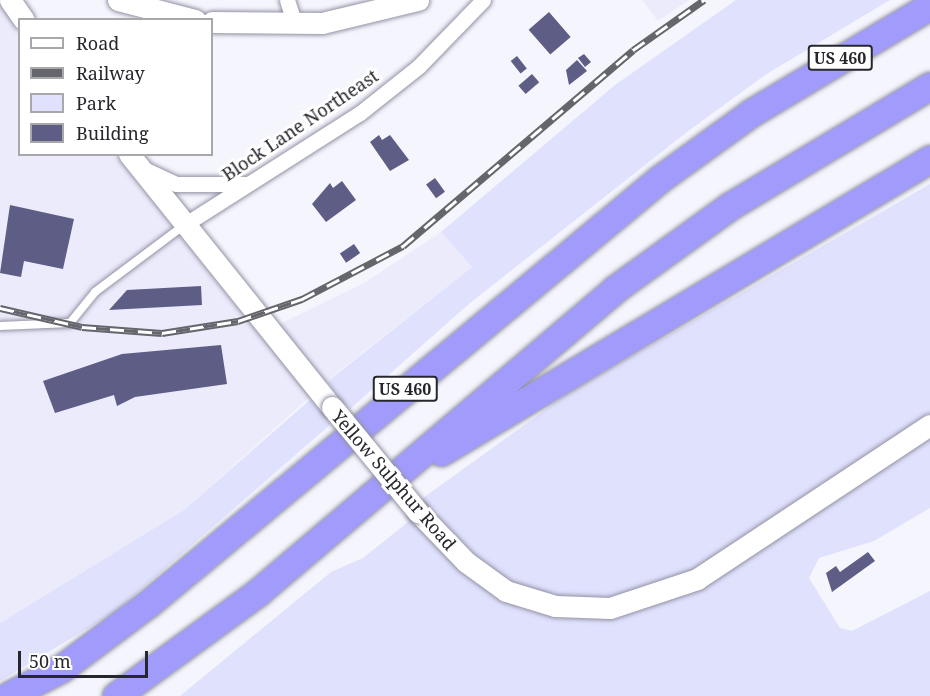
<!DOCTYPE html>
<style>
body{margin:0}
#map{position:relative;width:930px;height:696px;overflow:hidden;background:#f5f5fd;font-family:"Noto Serif",serif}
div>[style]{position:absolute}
.built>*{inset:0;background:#ebebfb}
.green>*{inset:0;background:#e0e1fd}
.building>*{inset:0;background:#5e5d86;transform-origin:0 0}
.roads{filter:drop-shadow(0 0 2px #9292a4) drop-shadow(0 0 2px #9292a4)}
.lane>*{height:8px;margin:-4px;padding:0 4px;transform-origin:4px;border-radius:4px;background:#fff}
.street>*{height:15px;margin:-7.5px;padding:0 7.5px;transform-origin:7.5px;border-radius:7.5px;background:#fff}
.secondary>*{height:21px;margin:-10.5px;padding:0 10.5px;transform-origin:10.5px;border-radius:10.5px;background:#fff}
.highway>*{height:27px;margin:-13.5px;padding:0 13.5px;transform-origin:13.5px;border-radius:13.5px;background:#a19cfc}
.rail>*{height:7px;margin-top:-3.5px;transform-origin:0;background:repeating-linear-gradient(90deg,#fff 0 14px,#65656c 0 28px);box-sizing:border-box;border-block:2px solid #65656c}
.bridges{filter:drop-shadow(0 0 2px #9292a4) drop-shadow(0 0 2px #9292a4)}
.secondary-bridge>*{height:21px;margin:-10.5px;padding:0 10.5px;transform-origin:10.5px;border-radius:10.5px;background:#fff}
span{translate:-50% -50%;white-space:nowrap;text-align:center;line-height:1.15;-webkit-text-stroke:6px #fff;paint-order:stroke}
.shield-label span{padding:2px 4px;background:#fff;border:2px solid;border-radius:4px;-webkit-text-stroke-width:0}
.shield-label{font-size:16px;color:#26262d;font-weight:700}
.street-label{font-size:18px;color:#26262d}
.legend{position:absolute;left:18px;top:18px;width:195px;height:138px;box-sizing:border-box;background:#fff;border:2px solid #a8a8ab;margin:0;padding:8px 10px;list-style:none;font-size:18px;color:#26262d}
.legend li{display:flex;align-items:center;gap:12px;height:30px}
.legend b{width:30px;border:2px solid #a8a8ab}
.scale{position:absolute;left:18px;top:651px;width:130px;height:27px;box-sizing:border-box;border:3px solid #26262d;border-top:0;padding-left:8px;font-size:18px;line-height:21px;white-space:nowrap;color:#26262d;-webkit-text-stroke:4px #fff;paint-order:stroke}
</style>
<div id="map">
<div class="built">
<i style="clip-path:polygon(642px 0,689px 0,658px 21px)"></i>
<i style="clip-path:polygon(0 3px,19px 35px,20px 154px,115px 155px,259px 334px,364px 283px,441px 232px,472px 267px,333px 376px,184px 510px,0 623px)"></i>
</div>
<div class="green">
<i style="clip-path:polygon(736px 0,890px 0,765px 75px,687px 132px,470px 303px,350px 409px,327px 382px,472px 267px,441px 232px,615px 85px)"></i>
<i style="clip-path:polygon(930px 184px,930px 418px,707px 565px,629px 596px,576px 601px,522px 588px,496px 574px,425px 507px,423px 498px,570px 392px)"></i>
<i style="clip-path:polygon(311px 399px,331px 424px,115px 612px,0 681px,0 623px,184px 510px)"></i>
<i style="clip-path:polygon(930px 434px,930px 508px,874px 541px,819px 558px,809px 578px,840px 628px,852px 631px,930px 591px,930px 696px,180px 696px,331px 572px,363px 558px,413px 518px,553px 615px,614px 617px,700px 587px)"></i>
</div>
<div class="building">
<i style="left:549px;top:12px;width:33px;height:27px;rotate:49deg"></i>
<i style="clip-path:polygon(584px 54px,591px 62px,585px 67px,578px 58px)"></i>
<i style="left:517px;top:56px;width:16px;height:8px;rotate:52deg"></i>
<i style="clip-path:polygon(577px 60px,587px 71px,569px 85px,566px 70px)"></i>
<i style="left:532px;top:74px;width:11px;height:18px;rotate:49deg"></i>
<i style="clip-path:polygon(379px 135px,382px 140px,390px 135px,409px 160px,390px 171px,370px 142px)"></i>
<i style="left:435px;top:178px;width:17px;height:11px;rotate:54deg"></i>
<i style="clip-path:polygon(342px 181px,356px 200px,326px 222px,312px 204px,330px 183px,333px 188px)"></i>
<i style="clip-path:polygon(10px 205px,74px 219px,63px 269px,24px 261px,21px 277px,0 273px)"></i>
<i style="left:354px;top:244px;width:11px;height:17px;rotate:56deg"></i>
<i style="clip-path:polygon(201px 286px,202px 305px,109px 310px,127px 290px)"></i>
<i style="clip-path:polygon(221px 345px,227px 384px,135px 397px,117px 406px,114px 395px,55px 413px,43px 381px,122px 354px)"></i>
<i style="clip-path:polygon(868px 552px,875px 561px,832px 592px,826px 573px,836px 566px,840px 572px)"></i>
</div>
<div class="roads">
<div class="lane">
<i style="left:0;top:326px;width:70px;rotate:-2.5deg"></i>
<i style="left:70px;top:323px;width:40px;rotate:-51deg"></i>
<i style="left:95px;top:292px;width:110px;rotate:-36.9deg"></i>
</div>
<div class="street">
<i style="left:287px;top:0;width:26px;rotate:72deg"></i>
<i style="left:144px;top:169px;width:35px;rotate:25deg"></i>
<i style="left:176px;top:184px;width:70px"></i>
<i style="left:184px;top:225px;width:209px;rotate:-32.5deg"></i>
<i style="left:360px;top:113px;width:75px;rotate:-38.5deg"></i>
<i style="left:419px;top:66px;width:92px;rotate:-45.9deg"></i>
</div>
<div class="secondary">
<i style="left:10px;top:0;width:24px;rotate:55deg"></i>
<i style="left:118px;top:0;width:80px;rotate:14.6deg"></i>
<i style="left:212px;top:22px;width:110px;rotate:0.5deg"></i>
<i style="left:322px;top:23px;width:99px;rotate:-13.5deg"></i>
<i style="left:129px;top:154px;width:324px;rotate:51.3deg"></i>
<i style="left:418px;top:512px;width:69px;rotate:46.2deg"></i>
<i style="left:466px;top:562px;width:49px;rotate:35.9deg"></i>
<i style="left:506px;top:591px;width:51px;rotate:17deg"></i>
<i style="left:555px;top:606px;width:55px;rotate:2.1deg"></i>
<i style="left:610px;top:608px;width:92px;rotate:-18.4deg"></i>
<i style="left:697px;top:579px;width:279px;rotate:-33.5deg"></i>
</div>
<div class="highway">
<i style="left:441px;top:452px;width:570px;rotate:-30.93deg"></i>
<i style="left:8px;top:696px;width:61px;rotate:-27.4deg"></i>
<i style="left:62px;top:668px;width:109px;rotate:-36.8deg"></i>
<i style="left:149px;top:603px;width:665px;rotate:-39.7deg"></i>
<i style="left:661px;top:178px;width:111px;rotate:-35.8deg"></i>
<i style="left:751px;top:113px;width:209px;rotate:-30.9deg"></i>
<i style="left:116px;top:696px;width:175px;rotate:-36.1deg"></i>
<i style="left:257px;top:593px;width:470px;rotate:-40.3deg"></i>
<i style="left:615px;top:289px;width:142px;rotate:-35.8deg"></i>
<i style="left:730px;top:206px;width:233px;rotate:-31deg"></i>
</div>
</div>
<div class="rail">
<i style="left:0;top:308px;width:84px;rotate:13deg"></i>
<i style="left:82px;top:327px;width:80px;rotate:4.3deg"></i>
<i style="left:162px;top:333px;width:77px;rotate:-9deg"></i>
<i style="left:238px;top:321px;width:68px;rotate:-19deg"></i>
<i style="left:302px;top:299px;width:114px;rotate:-27.7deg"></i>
<i style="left:403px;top:246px;width:302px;rotate:-40.4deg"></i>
<i style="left:633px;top:50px;width:87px;rotate:-35.2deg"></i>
</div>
<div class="bridges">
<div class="secondary-bridge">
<i style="left:332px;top:407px;width:136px;rotate:50.7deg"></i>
</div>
</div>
<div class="shield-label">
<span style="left:840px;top:58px">US 460</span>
<span style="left:405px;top:389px">US 460</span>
</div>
<div class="street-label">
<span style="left:300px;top:125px;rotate:-34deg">Block Lane Northeast</span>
<span style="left:394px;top:480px;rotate:49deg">Yellow Sulphur Road</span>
</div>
<ul class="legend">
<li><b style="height:8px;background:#fff"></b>Road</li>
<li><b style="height:8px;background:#65656c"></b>Railway</li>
<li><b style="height:16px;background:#e0e1fd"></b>Park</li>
<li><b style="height:16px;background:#5e5d86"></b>Building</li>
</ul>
<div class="scale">50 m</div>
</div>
